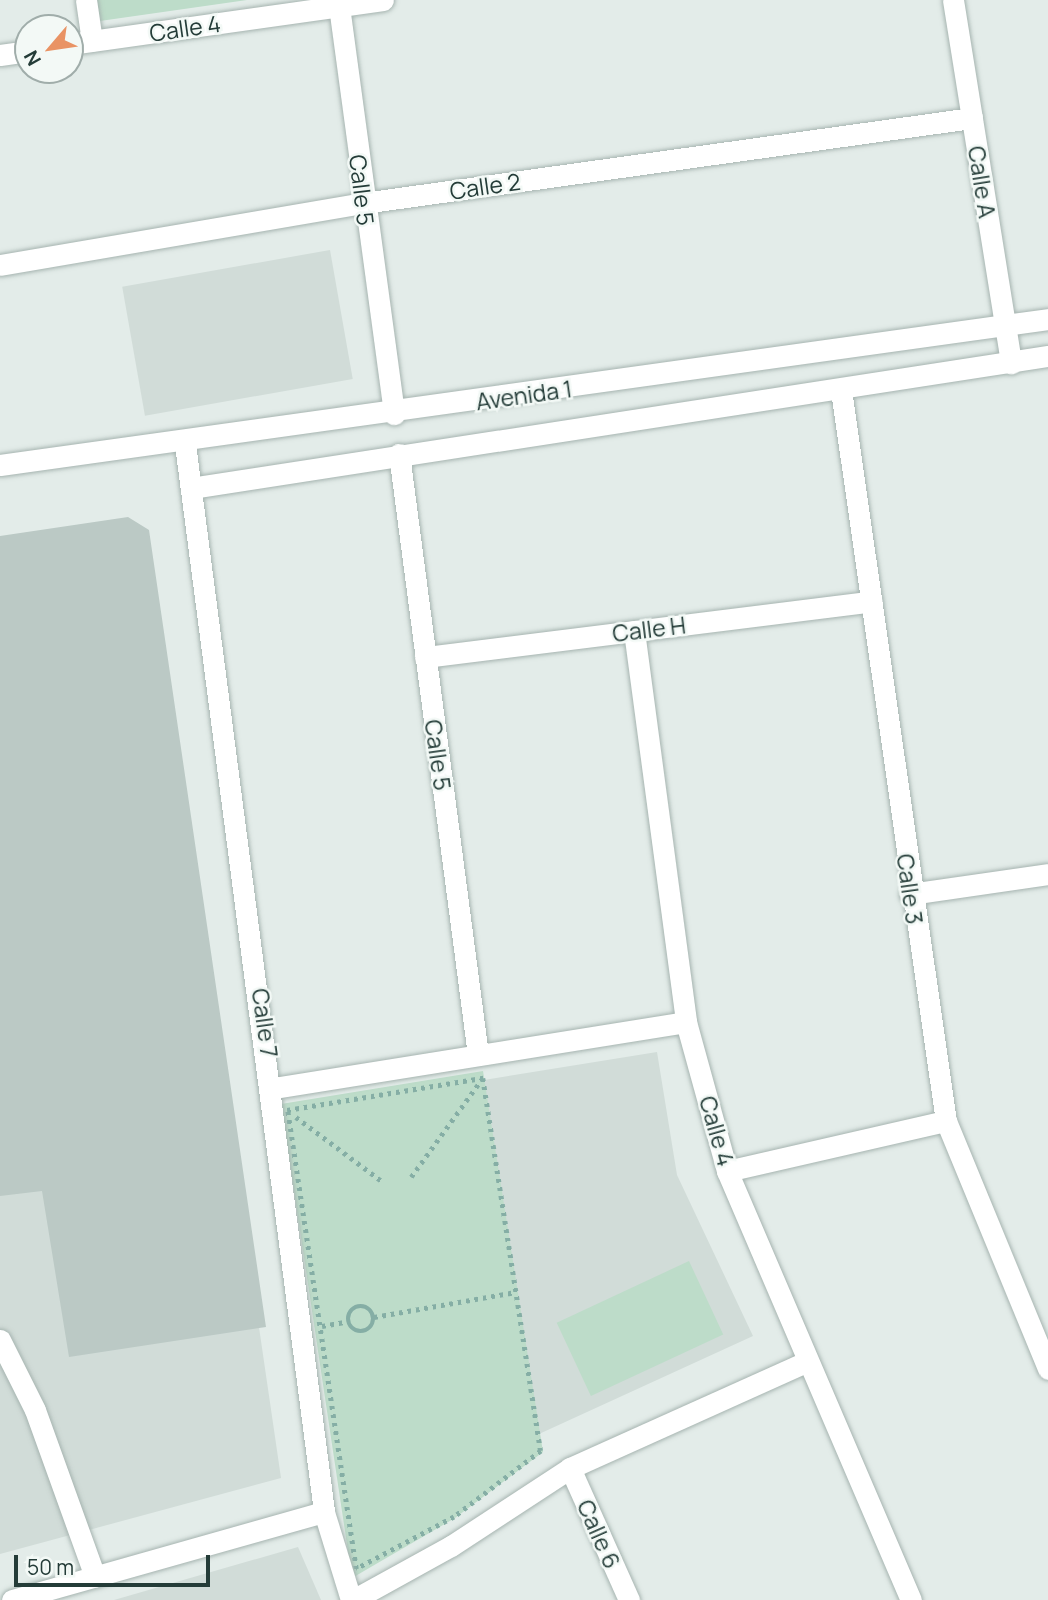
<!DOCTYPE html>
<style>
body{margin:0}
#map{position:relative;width:1048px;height:1600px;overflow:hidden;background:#e3ece9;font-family:Manrope,sans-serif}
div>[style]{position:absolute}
.built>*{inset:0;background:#d1dcd8;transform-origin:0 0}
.green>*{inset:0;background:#bddcc9;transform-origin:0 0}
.building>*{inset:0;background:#bbc9c5}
.path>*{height:4.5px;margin-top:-2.25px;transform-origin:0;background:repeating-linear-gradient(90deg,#85aea5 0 3.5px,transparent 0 8.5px)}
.path>.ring{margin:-2.25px;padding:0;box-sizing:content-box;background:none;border:4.5px solid #85aea5;border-radius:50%}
.roads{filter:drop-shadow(0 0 2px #a6b4b0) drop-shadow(0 0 2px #a6b4b0)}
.minor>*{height:21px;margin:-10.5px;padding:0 10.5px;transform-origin:10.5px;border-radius:10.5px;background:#fff}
span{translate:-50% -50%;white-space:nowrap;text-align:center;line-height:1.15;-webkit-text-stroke:5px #f3f9f6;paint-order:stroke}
.street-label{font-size:23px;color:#243c38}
.north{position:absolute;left:14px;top:14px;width:70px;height:70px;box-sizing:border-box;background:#f3f9f6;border:2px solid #a0adaa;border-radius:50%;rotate:241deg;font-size:19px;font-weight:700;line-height:28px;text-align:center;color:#243c38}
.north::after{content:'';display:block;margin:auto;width:24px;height:32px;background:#e99364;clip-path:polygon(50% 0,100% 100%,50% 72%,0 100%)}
.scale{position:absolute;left:14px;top:1555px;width:196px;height:32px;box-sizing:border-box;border:4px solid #243c38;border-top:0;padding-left:9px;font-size:21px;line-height:24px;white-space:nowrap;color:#243c38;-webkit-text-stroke:5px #f3f9f6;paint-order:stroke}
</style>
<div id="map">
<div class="built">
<i style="left:330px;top:250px;width:131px;height:211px;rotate:80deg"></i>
<i style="clip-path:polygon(143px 533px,281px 1478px,0 1554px,0 549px)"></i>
<i style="clip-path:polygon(657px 1052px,677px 1175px,753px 1336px,539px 1434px,484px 1080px)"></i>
<i style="clip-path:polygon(298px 1547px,321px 1600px,114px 1600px)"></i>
</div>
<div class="green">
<i style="clip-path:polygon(97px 0,247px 0,100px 21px)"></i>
<i style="clip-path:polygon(483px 1071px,543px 1452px,455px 1518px,352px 1578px,281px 1104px)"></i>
<i style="left:689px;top:1261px;width:81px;height:146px;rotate:65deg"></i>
</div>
<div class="building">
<i style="clip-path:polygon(128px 517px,149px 530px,266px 1327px,69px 1357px,42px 1191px,0 1196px,0 536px)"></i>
</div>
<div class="path">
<i style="left:483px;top:1078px;width:377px;rotate:81.2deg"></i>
<i style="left:541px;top:1451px;width:109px;rotate:142.8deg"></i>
<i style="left:454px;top:1517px;width:111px;rotate:152deg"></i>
<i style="left:356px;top:1569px;width:464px;rotate:-98.5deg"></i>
<i style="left:287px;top:1110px;width:199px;rotate:-9.3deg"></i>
<i style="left:296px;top:1117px;width:107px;rotate:36.7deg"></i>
<i style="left:411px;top:1177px;width:121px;rotate:-54.1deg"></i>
<i class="ring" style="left:348px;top:1306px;width:21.5px;height:21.5px"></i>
<i style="left:374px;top:1317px;width:144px;rotate:-10deg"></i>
<i style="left:322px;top:1326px;width:27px;rotate:-10deg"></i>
</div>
<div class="roads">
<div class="minor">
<i style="left:86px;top:0;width:41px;rotate:81.7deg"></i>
<i style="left:953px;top:0;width:368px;rotate:80.9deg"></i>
<i style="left:339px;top:6px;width:412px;rotate:82.3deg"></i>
<i style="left:70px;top:44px;width:316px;rotate:-8deg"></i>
<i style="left:0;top:55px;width:28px;rotate:-8deg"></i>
<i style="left:0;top:265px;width:368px;rotate:-9.7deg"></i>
<i style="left:363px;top:203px;width:615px;rotate:-7.95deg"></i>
<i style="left:841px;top:390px;width:739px;rotate:81.83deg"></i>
<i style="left:946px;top:1121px;width:268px;rotate:67.6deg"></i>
<i style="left:185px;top:444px;width:1077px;rotate:82.58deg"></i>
<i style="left:324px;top:1512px;width:92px;rotate:72.9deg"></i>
<i style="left:399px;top:454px;width:606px;rotate:82.51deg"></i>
<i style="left:0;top:465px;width:1058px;rotate:-7.93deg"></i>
<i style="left:191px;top:488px;width:867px;rotate:-8.76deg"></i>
<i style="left:634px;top:631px;width:394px;rotate:82.4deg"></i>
<i style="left:686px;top:1022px;width:155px;rotate:74.6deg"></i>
<i style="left:727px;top:1171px;width:467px;rotate:66.8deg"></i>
<i style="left:425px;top:657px;width:450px;rotate:-7.1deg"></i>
<i style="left:910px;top:894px;width:139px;rotate:-8.2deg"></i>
<i style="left:274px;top:1088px;width:417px;rotate:-9.1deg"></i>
<i style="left:727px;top:1171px;width:225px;rotate:-12.9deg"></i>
<i style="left:0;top:1340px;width:78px;rotate:63.4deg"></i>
<i style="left:35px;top:1410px;width:177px;rotate:70.2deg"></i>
<i style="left:570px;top:1468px;width:145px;rotate:65.9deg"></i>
<i style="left:12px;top:1600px;width:324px;rotate:-15.8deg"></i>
<i style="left:353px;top:1600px;width:112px;rotate:-28.9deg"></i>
<i style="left:451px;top:1546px;width:142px;rotate:-33.2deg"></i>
<i style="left:570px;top:1468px;width:259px;rotate:-24.2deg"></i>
</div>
</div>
<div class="street-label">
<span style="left:185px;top:28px;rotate:-8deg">Calle 4</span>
<span style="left:982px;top:182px;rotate:81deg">Calle A</span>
<span style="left:485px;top:186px;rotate:-8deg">Calle 2</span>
<span style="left:362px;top:190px;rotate:83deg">Calle 5</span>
<span style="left:524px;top:395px;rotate:-8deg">Avenida 1</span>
<span style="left:649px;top:629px;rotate:-7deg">Calle H</span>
<span style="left:438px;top:755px;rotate:82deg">Calle 5</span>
<span style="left:910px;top:889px;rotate:82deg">Calle 3</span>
<span style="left:265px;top:1023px;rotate:82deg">Calle 7</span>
<span style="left:717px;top:1131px;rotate:74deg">Calle 4</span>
<span style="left:599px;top:1534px;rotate:66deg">Calle 6</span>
</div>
<div class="north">N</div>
<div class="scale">50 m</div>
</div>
